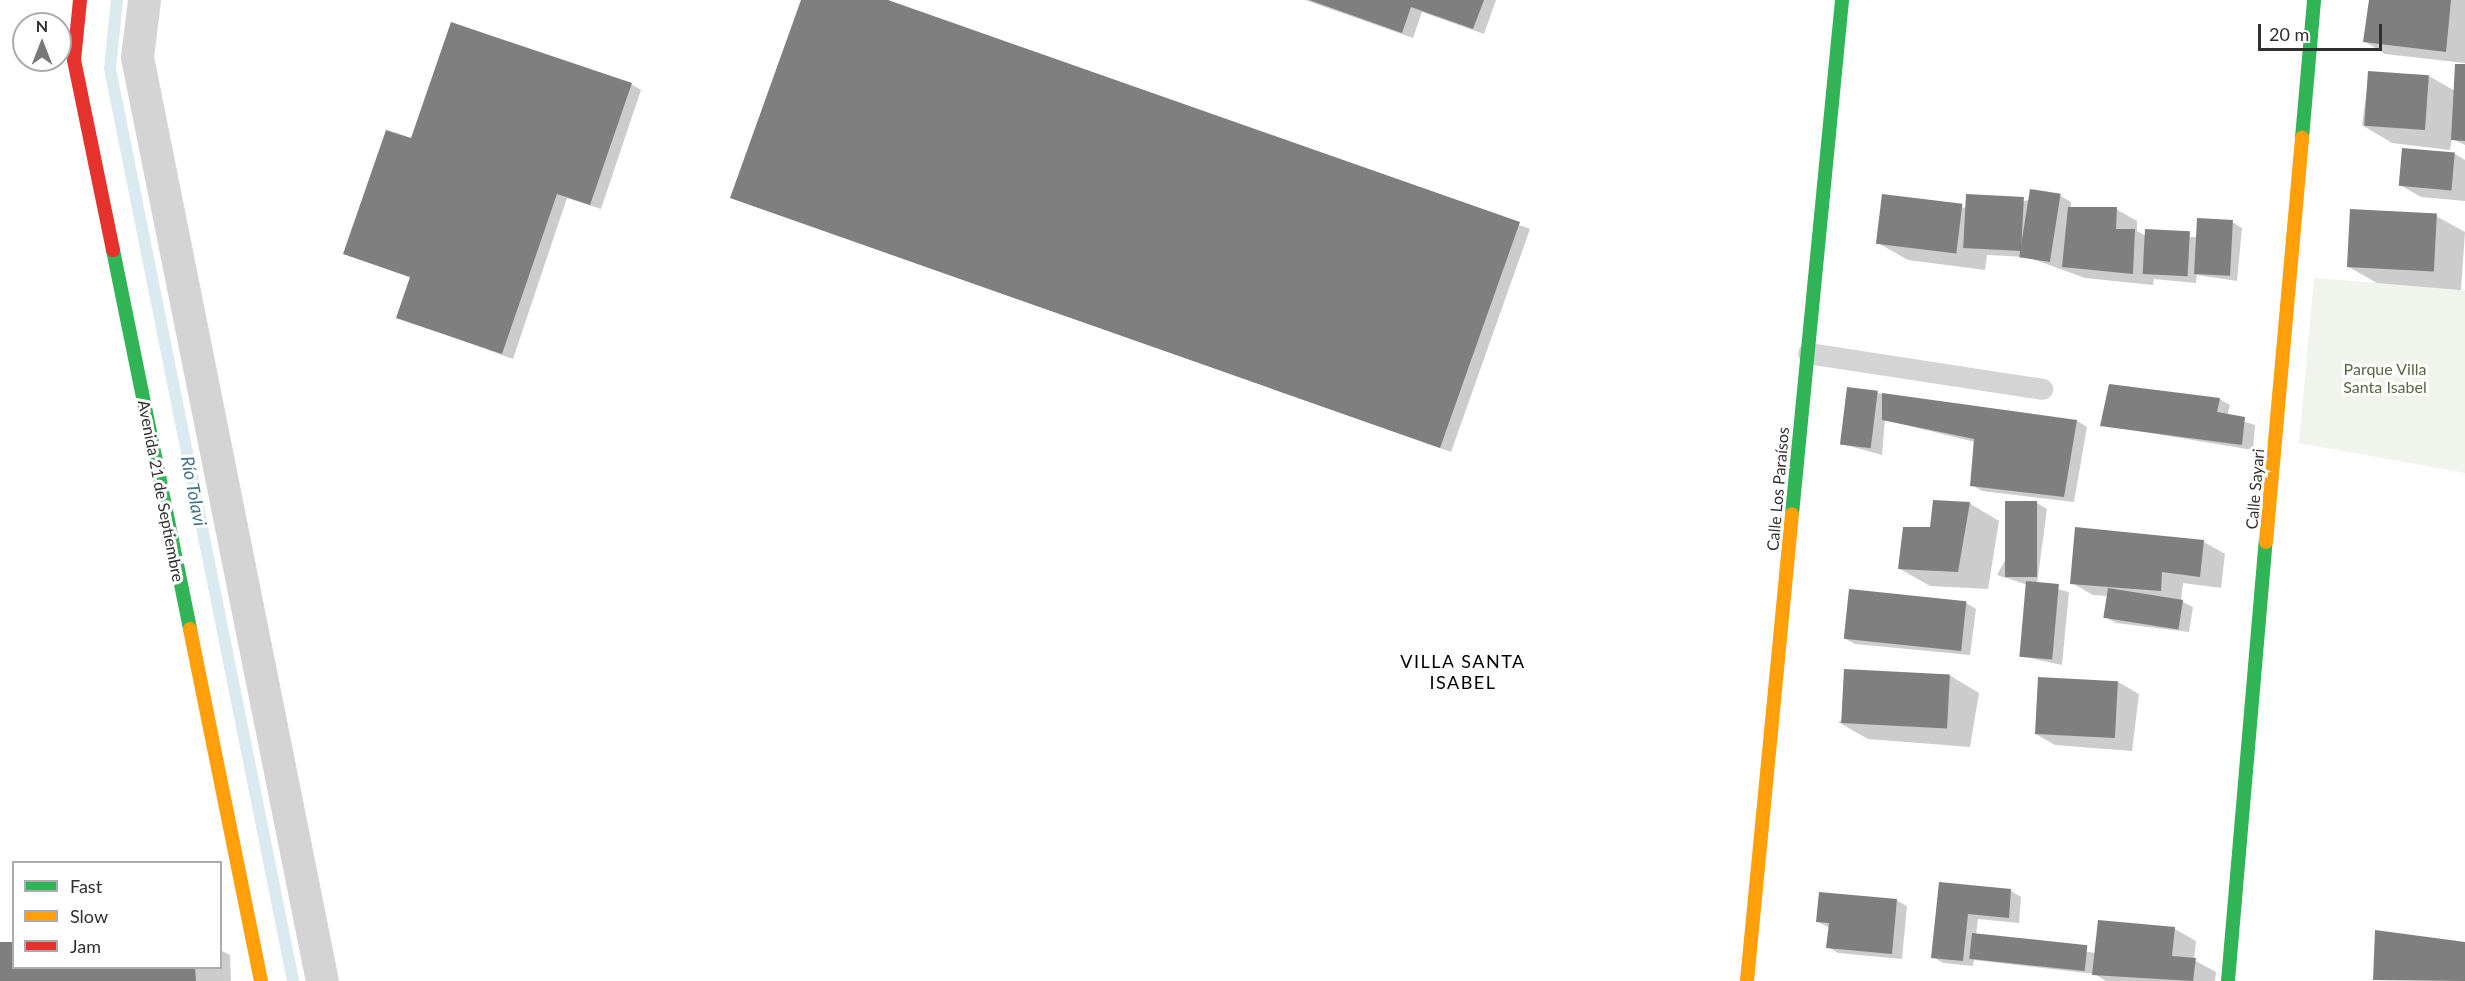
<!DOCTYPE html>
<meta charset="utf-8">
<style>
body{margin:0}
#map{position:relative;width:2465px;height:981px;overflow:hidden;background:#fff;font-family:Lato,sans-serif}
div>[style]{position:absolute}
.green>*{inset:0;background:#f1f4ed}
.shadow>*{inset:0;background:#0003}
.stream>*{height:12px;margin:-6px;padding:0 6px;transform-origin:6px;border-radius:6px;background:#dbe9f0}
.building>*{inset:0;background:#7f7f7f;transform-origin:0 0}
.lane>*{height:21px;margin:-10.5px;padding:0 10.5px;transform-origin:10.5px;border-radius:10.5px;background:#d4d4d4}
.street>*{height:33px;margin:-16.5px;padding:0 16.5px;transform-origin:16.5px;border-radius:16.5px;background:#d4d4d4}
.fast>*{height:14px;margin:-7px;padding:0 7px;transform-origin:7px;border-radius:7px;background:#30b455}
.slow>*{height:14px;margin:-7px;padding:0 7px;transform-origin:7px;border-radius:7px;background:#ff9f0a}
.jam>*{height:14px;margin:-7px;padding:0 7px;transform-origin:7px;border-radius:7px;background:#e5322d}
span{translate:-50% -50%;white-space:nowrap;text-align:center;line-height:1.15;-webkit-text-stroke:6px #fff;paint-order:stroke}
.park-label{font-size:16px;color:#55683f}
.street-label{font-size:16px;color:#2f2f2f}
.water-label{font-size:18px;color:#42748b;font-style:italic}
.neighbourhood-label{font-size:18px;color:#000;letter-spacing:1.5px}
.legend{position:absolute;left:12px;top:861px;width:210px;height:108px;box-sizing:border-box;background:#fff;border:2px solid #acacac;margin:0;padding:8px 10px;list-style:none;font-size:18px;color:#2f2f2f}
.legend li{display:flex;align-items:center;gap:12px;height:30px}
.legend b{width:30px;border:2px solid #acacac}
.north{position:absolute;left:12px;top:12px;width:60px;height:60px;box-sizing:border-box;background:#fff;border:2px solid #acacac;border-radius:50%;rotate:0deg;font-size:16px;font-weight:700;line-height:24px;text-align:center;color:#2f2f2f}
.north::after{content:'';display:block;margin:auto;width:21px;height:27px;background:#787878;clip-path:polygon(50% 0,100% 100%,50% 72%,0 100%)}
.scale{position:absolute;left:2258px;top:24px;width:124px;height:27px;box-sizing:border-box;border:3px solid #2f2f2f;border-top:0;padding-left:8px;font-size:18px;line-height:21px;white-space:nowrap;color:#2f2f2f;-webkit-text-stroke:4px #fff;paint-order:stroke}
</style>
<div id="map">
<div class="green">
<i style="clip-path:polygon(2314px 278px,2465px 290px,2465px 473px,2299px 443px)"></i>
</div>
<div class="shadow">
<i style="clip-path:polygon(803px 0,884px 0,1530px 229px,1451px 452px,732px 198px)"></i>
<i style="clip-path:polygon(1305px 0,1496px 0,1484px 34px,1422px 12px,1413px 38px)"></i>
<i style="clip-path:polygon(2371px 0,2465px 0,2465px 63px,2385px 54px,2364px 41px)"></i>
<i style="clip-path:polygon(2465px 66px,2465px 145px,2452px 139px,2450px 150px,2392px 143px,2362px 125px,2369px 73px,2429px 76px,2455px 91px)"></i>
<i style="clip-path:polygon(631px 84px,641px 90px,601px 209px,567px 198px,513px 359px,398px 317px,411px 278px,345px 254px,412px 140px)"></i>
<i style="clip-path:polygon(2455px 154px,2465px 160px,2465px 201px,2421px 197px,2400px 185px)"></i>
<i style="clip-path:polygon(1884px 196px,1966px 208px,2061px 196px,2071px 202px,2071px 208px,2116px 209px,2137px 221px,2137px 231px,2146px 236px,2197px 237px,2232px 222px,2242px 228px,2237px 281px,2197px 275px,2196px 283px,2154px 279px,2153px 285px,2085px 278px,2027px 257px,1987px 255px,1985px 270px,1908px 260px,1878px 243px)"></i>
<i style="clip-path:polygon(2436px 216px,2465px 232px,2461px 290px,2377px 283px,2347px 266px)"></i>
<i style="clip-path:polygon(1877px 393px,2077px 421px,2087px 427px,2074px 502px,1982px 491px,1972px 485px,1975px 442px,1885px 420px,1882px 455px,1842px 444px)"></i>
<i style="clip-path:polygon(2219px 399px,2230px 405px,2227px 416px,2255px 425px,2253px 450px,2102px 425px)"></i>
<i style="clip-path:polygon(1969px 503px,1999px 521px,1988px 589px,1930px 586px,1900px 569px,1931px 528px)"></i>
<i style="clip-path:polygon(2037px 503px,2047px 509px,2037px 584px,2069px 592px,2062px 665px,2021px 656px,2028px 585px,1997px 575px)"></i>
<i style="clip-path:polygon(2204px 542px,2225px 554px,2221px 588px,2183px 583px,2181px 601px,2193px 607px,2189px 632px,2116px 623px,2105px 617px,2108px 596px,2093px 595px,2072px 583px)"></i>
<i style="clip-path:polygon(1966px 603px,1976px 609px,1970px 655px,1855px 644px,1844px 638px)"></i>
<i style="clip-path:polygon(1949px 675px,1979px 693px,1970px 747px,1868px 739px,1838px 722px)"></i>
<i style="clip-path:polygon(2118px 682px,2139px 694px,2132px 751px,2055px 745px,2034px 733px)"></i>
<i style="clip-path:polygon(1940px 884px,2011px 891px,2021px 897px,2019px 923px,1978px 919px,1976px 935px,2096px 953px,2175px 929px,2196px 941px,2194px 960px,2216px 972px,2215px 981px,2106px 981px,2095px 974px,1974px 960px,1973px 966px,1943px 963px,1933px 957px)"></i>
<i style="clip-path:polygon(1896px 900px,1907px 906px,1902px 959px,1838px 953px,1828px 947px,1830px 928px,1818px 922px)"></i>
<i style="clip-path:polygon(2465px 943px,2465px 981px,2374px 979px)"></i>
<i style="clip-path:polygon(0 944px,14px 968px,220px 968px,220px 950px,230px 955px,231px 981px,0 981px)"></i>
</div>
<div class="stream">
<i style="left:117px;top:0;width:69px;rotate:95.8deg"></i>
<i style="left:110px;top:69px;width:930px;rotate:78.65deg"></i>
</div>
<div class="building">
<i style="clip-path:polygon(801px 0,888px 0,1520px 222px,1440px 448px,730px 198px)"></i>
<i style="clip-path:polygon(1309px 0,1484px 0,1473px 29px,1411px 7px,1402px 33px)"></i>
<i style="clip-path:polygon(2369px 0,2451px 0,2446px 52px,2363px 42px)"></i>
<i style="clip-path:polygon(451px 22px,632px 83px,590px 205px,557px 194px,502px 354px,396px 318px,410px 277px,343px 254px,386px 130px,411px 138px)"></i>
<i style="clip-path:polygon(2455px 64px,2465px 64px,2465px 141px,2451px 140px)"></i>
<i style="left:2368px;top:71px;width:61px;height:55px;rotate:4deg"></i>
<i style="left:2402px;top:148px;width:53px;height:38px;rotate:5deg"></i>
<i style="left:2030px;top:189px;width:31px;height:69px;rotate:9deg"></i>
<i style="left:1882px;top:194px;width:81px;height:50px;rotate:7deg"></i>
<i style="left:1966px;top:194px;width:58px;height:54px;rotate:3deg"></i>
<i style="clip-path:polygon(2068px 207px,2117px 207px,2116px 229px,2135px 229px,2133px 274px,2062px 267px)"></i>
<i style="left:2350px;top:209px;width:87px;height:58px;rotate:3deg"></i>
<i style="left:2197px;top:218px;width:36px;height:56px;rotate:3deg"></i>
<i style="left:2145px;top:229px;width:45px;height:45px;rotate:3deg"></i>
<i style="clip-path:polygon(2109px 384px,2220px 398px,2217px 412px,2245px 417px,2242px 445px,2100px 426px)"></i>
<i style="left:1847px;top:387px;width:31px;height:58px;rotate:7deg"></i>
<i style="clip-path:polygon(1882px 393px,2077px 420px,2064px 497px,1970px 486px,1974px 439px,1882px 420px)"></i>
<i style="clip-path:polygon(1933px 500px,1970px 502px,1958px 572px,1898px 569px,1903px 527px,1930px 527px)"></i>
<i style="left:2005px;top:501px;width:32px;height:76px"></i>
<i style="clip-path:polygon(2075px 527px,2204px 540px,2200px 577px,2162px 572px,2161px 591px,2070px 584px)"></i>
<i style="left:2026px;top:581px;width:33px;height:76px;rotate:5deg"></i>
<i style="left:2108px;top:588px;width:76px;height:30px;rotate:9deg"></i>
<i style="left:1849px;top:589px;width:118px;height:50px;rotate:6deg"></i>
<i style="left:1844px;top:669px;width:106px;height:54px;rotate:3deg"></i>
<i style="left:2038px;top:677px;width:80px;height:57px;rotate:3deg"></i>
<i style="clip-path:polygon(1939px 882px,2011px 889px,2009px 918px,1968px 914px,1963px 961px,1931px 958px)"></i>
<i style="clip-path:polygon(1819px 892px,1897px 899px,1892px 954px,1826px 948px,1829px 923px,1816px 922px)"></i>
<i style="clip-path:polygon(2098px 920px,2175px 927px,2172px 956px,2196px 958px,2193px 981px,2092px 975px)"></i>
<i style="clip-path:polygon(2375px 930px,2465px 942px,2465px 981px,2373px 980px)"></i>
<i style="left:1972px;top:933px;width:116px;height:26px;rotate:6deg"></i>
<i style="clip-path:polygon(0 942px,14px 942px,14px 968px,195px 968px,196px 981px,0 981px)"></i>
</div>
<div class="lane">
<i style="left:1808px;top:353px;width:237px;rotate:8.7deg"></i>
</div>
<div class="street">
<i style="left:144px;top:0;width:57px;rotate:97deg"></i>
<i style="left:137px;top:57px;width:942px;rotate:78.68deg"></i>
</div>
<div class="fast">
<i style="left:2302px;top:138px;width:139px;rotate:-85deg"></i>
<i style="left:113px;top:250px;width:387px;rotate:78.5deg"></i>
<i style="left:1792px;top:514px;width:516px;rotate:-84.44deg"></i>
<i style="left:2228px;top:981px;width:441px;rotate:-85.1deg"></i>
</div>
<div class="slow">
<i style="left:2266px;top:542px;width:406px;rotate:-84.9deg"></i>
<i style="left:190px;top:629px;width:359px;rotate:78.6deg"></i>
<i style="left:1747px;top:981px;width:469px;rotate:-84.5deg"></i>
</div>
<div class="jam">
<i style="left:80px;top:0;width:60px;rotate:95.7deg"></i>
<i style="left:74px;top:60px;width:194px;rotate:78.4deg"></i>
</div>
<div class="park-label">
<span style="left:2385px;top:378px">Parque Villa<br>Santa Isabel</span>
</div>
<div class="street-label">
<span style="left:1778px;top:489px;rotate:-85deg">Calle Los Paraísos</span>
<span style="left:2255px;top:489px;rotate:-85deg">Calle Sayari</span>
<span style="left:161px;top:491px;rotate:79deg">Avenida 21 de Septiembre</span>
</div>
<div class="water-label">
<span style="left:194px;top:491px;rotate:79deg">Río Tolavi</span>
</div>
<div class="neighbourhood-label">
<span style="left:1463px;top:672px">VILLA SANTA<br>ISABEL</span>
</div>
<ul class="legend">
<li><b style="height:8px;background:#30b455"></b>Fast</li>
<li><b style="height:8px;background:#ff9f0a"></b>Slow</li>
<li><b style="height:8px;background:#e5322d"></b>Jam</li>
</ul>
<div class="north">N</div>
<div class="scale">20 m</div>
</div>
